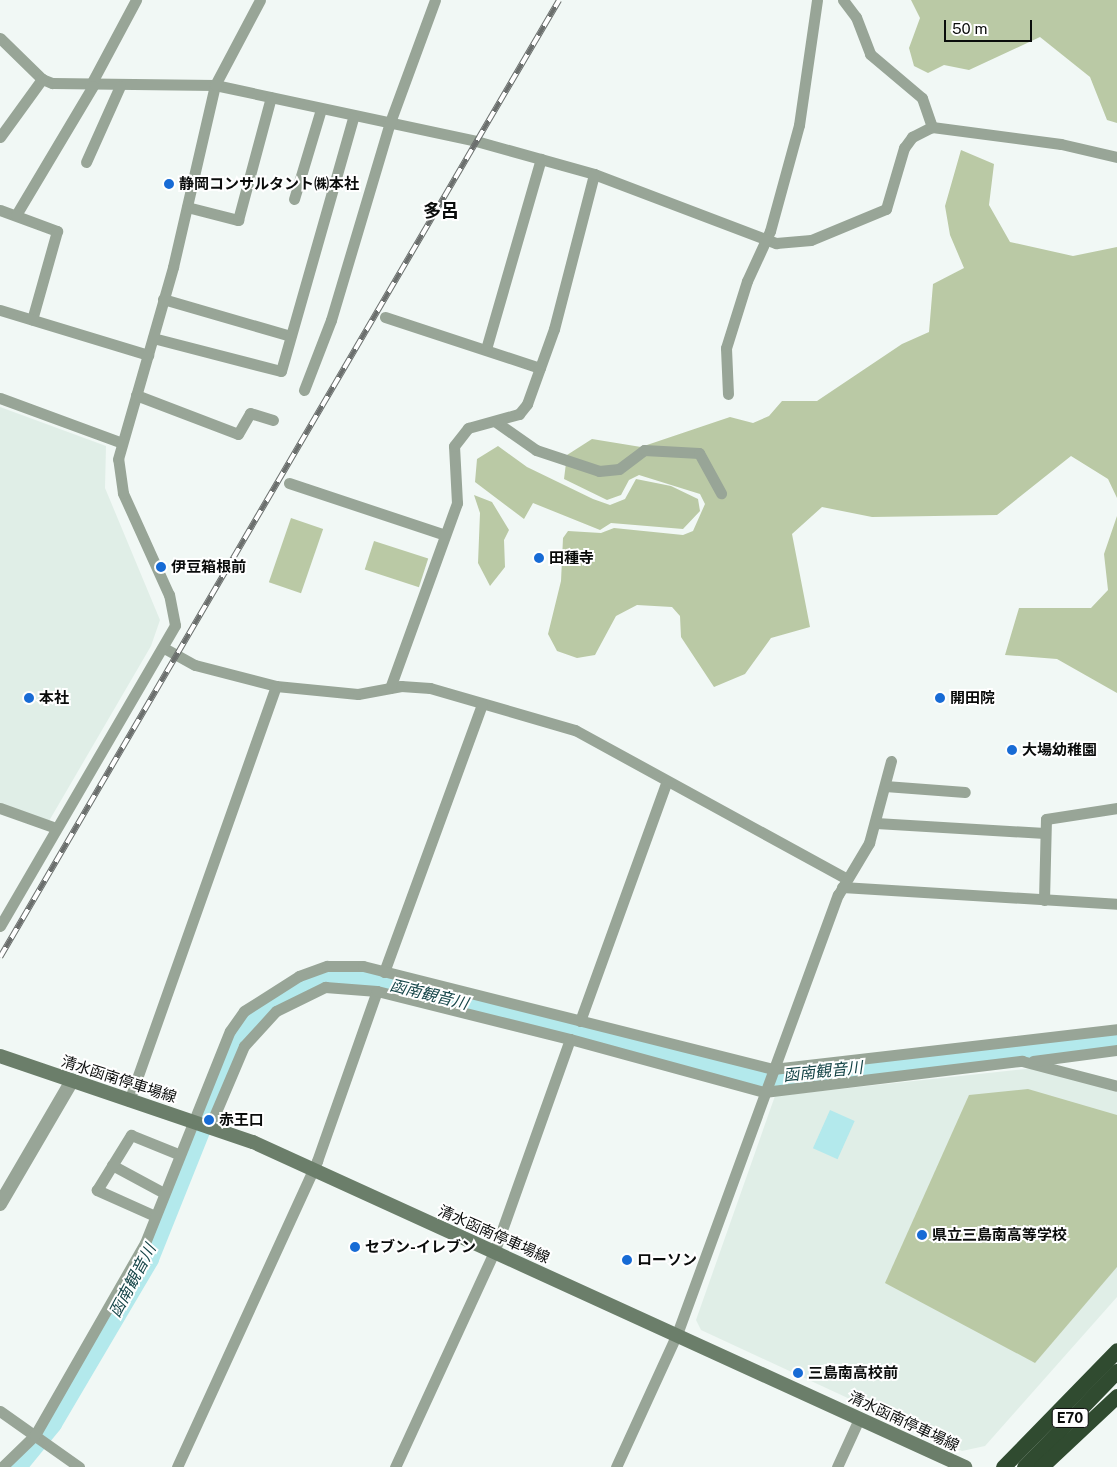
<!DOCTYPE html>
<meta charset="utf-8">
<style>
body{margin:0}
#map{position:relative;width:1117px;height:1467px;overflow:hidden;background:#f1f8f5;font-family:"Public Sans","Noto Sans JP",sans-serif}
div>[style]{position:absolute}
.built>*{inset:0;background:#e0eee7}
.green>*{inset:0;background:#bac9a5;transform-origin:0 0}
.water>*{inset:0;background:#b3e9ec;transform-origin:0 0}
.river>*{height:21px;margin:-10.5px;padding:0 10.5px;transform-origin:10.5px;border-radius:10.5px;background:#b3e9ec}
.minor>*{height:11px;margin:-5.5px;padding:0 5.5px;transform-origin:5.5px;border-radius:5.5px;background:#98a597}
.tertiary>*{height:14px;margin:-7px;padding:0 7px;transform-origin:7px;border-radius:7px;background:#98a597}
.secondary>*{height:14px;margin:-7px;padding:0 7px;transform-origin:7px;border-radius:7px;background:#6b7e6a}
.motorway>*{height:15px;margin:-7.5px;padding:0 7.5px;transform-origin:7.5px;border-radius:7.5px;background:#304b30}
.rail>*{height:5.5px;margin-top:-2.75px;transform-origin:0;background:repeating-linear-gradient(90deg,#fff 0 11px,#6b6f6d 0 22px);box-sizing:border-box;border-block:1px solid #6b6f6d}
.dots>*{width:14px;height:14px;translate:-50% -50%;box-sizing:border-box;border:2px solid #fff;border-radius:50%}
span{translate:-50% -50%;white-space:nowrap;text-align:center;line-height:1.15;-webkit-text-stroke:4px #fff;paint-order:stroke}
.shield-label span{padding:1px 4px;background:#fff;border:1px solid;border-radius:4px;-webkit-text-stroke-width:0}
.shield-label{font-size:14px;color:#0a0c0b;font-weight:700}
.poi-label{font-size:15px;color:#0a0c0b;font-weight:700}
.left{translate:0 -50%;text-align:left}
.street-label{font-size:15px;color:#0a0c0b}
.water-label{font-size:16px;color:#154548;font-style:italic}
.quarter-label{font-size:18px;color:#0a0c0b;font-weight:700}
.scale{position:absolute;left:944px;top:20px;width:88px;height:22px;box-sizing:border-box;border:2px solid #0a0c0b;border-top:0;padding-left:6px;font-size:15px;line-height:18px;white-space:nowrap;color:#0a0c0b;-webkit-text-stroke:4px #fff;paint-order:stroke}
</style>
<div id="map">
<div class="built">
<i style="clip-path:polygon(0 407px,106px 446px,105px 488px,160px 620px,151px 646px,49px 821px,0 804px)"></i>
<i style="clip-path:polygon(1034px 1068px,1117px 1092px,1117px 1297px,985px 1446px,962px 1451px,701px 1330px,696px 1320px,775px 1096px)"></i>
</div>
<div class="green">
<i style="clip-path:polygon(911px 0,1117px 0,1117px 123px,1107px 120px,1090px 77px,1040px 37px,969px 70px,944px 65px,928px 73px,914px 66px,909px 48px,920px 18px)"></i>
<i style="clip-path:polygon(961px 150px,994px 164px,989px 205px,1010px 242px,1073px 256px,1117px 247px,1117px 498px,1108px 479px,1071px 456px,997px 515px,872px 517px,822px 507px,792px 534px,810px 627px,771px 638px,745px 674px,714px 687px,681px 637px,680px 616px,672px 607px,637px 605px,616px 616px,595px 655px,577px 658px,557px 651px,548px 634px,561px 581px,563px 538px,568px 531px,601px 533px,614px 528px,683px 535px,693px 531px,705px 504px,700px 494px,639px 475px,629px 480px,621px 495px,607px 500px,564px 479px,567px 455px,592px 439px,641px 447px,730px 417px,753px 423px,769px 416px,782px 401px,817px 401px,902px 344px,929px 332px,933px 284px,964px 268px,950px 235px,945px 206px)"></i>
<i style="clip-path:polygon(498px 446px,527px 467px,593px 499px,610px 505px,625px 499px,636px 479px,671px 486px,698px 499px,700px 511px,683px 529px,611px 523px,600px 530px,533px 503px,524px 519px,475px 482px,477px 459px)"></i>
<i style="clip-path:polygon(474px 495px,492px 502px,509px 530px,504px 540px,505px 567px,490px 586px,478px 563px,480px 513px)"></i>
<i style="clip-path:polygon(1117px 516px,1117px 693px,1057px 659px,1005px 655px,1019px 608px,1091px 608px,1108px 590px,1104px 554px)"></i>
<i style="left:291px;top:518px;width:34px;height:68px;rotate:19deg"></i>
<i style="left:374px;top:541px;width:57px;height:30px;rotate:18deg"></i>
<i style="clip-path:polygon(1028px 1089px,1117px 1115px,1117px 1267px,1035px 1363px,885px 1283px,969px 1095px)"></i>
</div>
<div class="water">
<i style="left:830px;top:1110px;width:27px;height:42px;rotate:24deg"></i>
</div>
<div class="river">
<i style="left:15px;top:1467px;width:57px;rotate:-50.7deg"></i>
<i style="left:51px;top:1423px;width:191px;rotate:-59.5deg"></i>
<i style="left:148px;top:1258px;width:224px;rotate:-68.2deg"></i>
<i style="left:231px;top:1050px;width:46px;rotate:-52.1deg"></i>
<i style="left:259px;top:1014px;width:45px;rotate:-36.9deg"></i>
<i style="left:295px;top:987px;width:40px;rotate:-14.4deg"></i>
<i style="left:334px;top:977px;width:35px;rotate:3deg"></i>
<i style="left:369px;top:979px;width:404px;rotate:14.2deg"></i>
<i style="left:761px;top:1078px;width:358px;rotate:-6.1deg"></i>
</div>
<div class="minor">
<i style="left:843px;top:0;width:21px;rotate:53deg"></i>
<i style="left:856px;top:17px;width:40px;rotate:69deg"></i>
<i style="left:870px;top:54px;width:68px;rotate:40.2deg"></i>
<i style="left:922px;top:98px;width:31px;rotate:71deg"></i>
<i style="left:0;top:38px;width:59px;rotate:44.3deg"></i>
<i style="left:42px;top:79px;width:11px;rotate:22deg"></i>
<i style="left:52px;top:83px;width:163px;rotate:0.7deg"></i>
<i style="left:215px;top:85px;width:267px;rotate:12.1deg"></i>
<i style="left:476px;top:141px;width:123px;rotate:15.6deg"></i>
<i style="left:594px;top:174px;width:195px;rotate:20.8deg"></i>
<i style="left:776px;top:243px;width:35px;rotate:-5deg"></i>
<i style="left:811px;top:240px;width:81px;rotate:-22.5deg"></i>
<i style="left:886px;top:209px;width:64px;rotate:-73.6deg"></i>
<i style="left:904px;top:148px;width:14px;rotate:-54deg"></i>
<i style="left:912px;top:137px;width:22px;rotate:-27deg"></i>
<i style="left:932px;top:127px;width:130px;rotate:7.5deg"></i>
<i style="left:1061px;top:144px;width:57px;rotate:13.1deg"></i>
<i style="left:90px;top:86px;width:98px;rotate:-61.9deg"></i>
<i style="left:0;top:137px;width:72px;rotate:-54.1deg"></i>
<i style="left:86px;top:162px;width:83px;rotate:-65.9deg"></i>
<i style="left:294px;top:199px;width:94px;rotate:-73.3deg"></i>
<i style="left:187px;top:207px;width:53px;rotate:14.3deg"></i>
<i style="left:238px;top:220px;width:127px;rotate:-75deg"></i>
<i style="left:0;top:210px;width:61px;rotate:20.2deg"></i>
<i style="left:57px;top:231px;width:92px;rotate:105.7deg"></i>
<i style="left:16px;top:215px;width:150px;rotate:-59.2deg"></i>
<i style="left:163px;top:299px;width:132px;rotate:16.2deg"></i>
<i style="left:0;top:310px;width:155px;rotate:16.9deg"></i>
<i style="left:385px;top:317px;width:163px;rotate:18.2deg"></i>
<i style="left:153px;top:338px;width:132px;rotate:14.5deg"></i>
<i style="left:281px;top:371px;width:263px;rotate:-74.1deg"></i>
<i style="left:486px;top:349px;width:198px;rotate:-73.9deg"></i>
<i style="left:304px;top:390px;width:75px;rotate:-68.9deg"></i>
<i style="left:331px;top:320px;width:203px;rotate:-73.4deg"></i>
<i style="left:389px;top:125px;width:133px;rotate:-69.8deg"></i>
<i style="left:728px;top:394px;width:46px;rotate:-92.5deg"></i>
<i style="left:726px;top:348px;width:70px;rotate:-72.6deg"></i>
<i style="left:747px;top:281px;width:55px;rotate:-65.3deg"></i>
<i style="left:770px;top:231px;width:110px;rotate:-74.7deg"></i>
<i style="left:799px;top:125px;width:126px;rotate:-81.8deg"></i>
<i style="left:136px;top:395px;width:109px;rotate:20.9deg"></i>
<i style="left:238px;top:434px;width:24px;rotate:-60deg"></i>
<i style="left:250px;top:413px;width:24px;rotate:17deg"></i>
<i style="left:0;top:398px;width:130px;rotate:20.2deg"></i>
<i style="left:496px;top:422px;width:49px;rotate:35deg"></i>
<i style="left:536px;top:450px;width:66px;rotate:18.4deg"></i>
<i style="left:599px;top:471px;width:20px;rotate:-6deg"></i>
<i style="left:619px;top:469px;width:31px;rotate:-37deg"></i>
<i style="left:644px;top:450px;width:55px;rotate:3.1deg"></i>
<i style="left:699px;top:453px;width:46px;rotate:61.2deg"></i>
<i style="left:289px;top:483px;width:164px;rotate:18.4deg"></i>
<i style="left:164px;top:648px;width:35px;rotate:29deg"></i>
<i style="left:195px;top:665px;width:84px;rotate:14.5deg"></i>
<i style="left:276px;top:686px;width:82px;rotate:5.6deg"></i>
<i style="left:358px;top:694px;width:44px;rotate:-10.5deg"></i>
<i style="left:401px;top:686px;width:29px;rotate:4deg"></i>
<i style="left:430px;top:688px;width:151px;rotate:16.2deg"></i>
<i style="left:575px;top:730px;width:310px;rotate:28.7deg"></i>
<i style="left:390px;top:688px;width:197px;rotate:-70.1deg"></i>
<i style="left:457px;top:503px;width:57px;rotate:-93deg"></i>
<i style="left:454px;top:446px;width:23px;rotate:-52deg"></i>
<i style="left:468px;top:428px;width:53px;rotate:-15.4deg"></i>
<i style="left:519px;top:414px;width:13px;rotate:-51deg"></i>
<i style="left:527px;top:404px;width:80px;rotate:-70.2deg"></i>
<i style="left:554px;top:329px;width:160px;rotate:-75.5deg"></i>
<i style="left:885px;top:786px;width:80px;rotate:4.3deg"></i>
<i style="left:0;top:808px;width:59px;rotate:19.7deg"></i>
<i style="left:876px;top:823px;width:169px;rotate:3.4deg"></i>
<i style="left:842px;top:887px;width:276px;rotate:3.5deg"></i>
<i style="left:1044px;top:900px;width:81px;rotate:-88.6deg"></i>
<i style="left:1046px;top:819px;width:72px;rotate:-8.8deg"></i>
<i style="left:0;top:926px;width:348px;rotate:-59.8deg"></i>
<i style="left:175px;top:625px;width:31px;rotate:-101deg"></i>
<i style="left:169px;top:595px;width:112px;rotate:-114.3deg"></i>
<i style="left:123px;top:493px;width:34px;rotate:-98deg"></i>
<i style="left:118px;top:459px;width:200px;rotate:-74deg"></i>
<i style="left:173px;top:267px;width:187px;rotate:-77deg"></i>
<i style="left:215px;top:85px;width:96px;rotate:-62.1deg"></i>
<i style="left:384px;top:972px;width:285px;rotate:-69.9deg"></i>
<i style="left:580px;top:1021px;width:255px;rotate:-70.1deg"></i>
<i style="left:570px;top:1039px;width:201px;rotate:15.3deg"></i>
<i style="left:764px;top:1092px;width:260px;rotate:-6.9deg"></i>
<i style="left:1022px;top:1061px;width:98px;rotate:14.7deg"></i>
<i style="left:1033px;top:1061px;width:85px;rotate:-7.5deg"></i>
<i style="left:129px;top:1101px;width:440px;rotate:-70.5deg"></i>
<i style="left:210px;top:1126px;width:87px;rotate:-67deg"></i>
<i style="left:244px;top:1046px;width:47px;rotate:-47.6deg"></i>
<i style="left:276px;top:1011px;width:55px;rotate:-26.1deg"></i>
<i style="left:325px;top:987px;width:52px;rotate:4.4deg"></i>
<i style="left:112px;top:1165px;width:59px;rotate:28.3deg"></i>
<i style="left:155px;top:1216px;width:64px;rotate:-155.9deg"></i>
<i style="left:97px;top:1190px;width:65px;rotate:-58.3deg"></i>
<i style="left:131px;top:1135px;width:51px;rotate:22deg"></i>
<i style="left:0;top:1411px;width:97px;rotate:35.3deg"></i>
<i style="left:2px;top:1467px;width:46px;rotate:-44.1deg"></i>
<i style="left:35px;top:1435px;width:221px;rotate:-60.2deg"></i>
<i style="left:145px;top:1243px;width:228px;rotate:-68.2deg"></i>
<i style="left:230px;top:1031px;width:24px;rotate:-55deg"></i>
<i style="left:244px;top:1011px;width:65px;rotate:-32.5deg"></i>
<i style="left:299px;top:976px;width:30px;rotate:-20deg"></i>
<i style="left:327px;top:966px;width:36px"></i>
<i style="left:363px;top:966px;width:423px;rotate:14.1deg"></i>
<i style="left:773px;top:1069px;width:346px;rotate:-6.6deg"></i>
<i style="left:177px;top:1467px;width:337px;rotate:-65.4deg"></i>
<i style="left:317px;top:1161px;width:180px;rotate:-70.6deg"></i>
<i style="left:377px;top:991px;width:199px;rotate:14deg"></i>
<i style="left:570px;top:1039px;width:226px;rotate:109.6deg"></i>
<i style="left:494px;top:1252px;width:237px;rotate:114.7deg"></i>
<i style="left:616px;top:1467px;width:146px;rotate:-65.4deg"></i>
<i style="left:677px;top:1334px;width:468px;rotate:-69.9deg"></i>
<i style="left:838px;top:895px;width:61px;rotate:-59.2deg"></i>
<i style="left:869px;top:843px;width:85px;rotate:-75deg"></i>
<i style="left:837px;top:1467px;width:53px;rotate:-65.4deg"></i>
</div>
<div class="tertiary">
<i style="left:0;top:1204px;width:143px;rotate:-59.7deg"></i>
</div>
<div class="secondary">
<i style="left:0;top:1056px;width:267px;rotate:18.8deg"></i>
<i style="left:253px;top:1142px;width:783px;rotate:24.53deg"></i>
</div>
<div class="motorway">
<i style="left:1003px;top:1467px;width:163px;rotate:-45.7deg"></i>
<i style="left:1024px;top:1467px;width:134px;rotate:-45.9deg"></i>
<i style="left:1041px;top:1467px;width:104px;rotate:-43.1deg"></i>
</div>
<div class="rail">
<i style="left:0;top:957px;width:1108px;rotate:-59.71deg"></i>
</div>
<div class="dots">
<i style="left:169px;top:184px;background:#176bd5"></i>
<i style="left:539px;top:558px;background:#176bd5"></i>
<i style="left:161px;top:567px;background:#176bd5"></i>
<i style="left:29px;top:698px;background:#176bd5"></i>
<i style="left:940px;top:698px;background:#176bd5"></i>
<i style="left:1012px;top:750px;background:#176bd5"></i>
<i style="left:209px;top:1120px;background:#176bd5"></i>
<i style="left:922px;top:1235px;background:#176bd5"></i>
<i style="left:355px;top:1247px;background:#176bd5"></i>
<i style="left:627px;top:1260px;background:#176bd5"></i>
<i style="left:798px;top:1373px;background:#176bd5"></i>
</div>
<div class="shield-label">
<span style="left:1070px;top:1418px">E70</span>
</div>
<div class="poi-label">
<span class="left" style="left:179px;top:184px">静岡コンサルタント㈱本社</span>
<span class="left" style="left:549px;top:558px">田種寺</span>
<span class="left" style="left:171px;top:567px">伊豆箱根前</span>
<span class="left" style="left:39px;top:698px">本社</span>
<span class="left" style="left:950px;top:698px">開田院</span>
<span class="left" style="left:1022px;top:750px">大場幼稚園</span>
<span class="left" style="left:219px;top:1120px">赤王口</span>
<span class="left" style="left:932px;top:1235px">県立三島南高等学校</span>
<span class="left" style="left:365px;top:1247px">セブン-イレブン</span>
<span class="left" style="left:637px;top:1260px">ローソン</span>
<span class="left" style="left:808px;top:1373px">三島南高校前</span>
</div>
<div class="street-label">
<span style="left:119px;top:1079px;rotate:18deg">清水函南停車場線</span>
<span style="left:494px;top:1234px;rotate:24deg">清水函南停車場線</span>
<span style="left:904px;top:1421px;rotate:25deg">清水函南停車場線</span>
</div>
<div class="water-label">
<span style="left:429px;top:995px;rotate:14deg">函南観音川</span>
<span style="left:823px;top:1072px;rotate:-6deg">函南観音川</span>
<span style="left:133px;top:1281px;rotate:-62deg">函南観音川</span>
</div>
<div class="quarter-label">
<span style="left:441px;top:211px">多呂</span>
</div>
<div class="scale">50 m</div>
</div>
